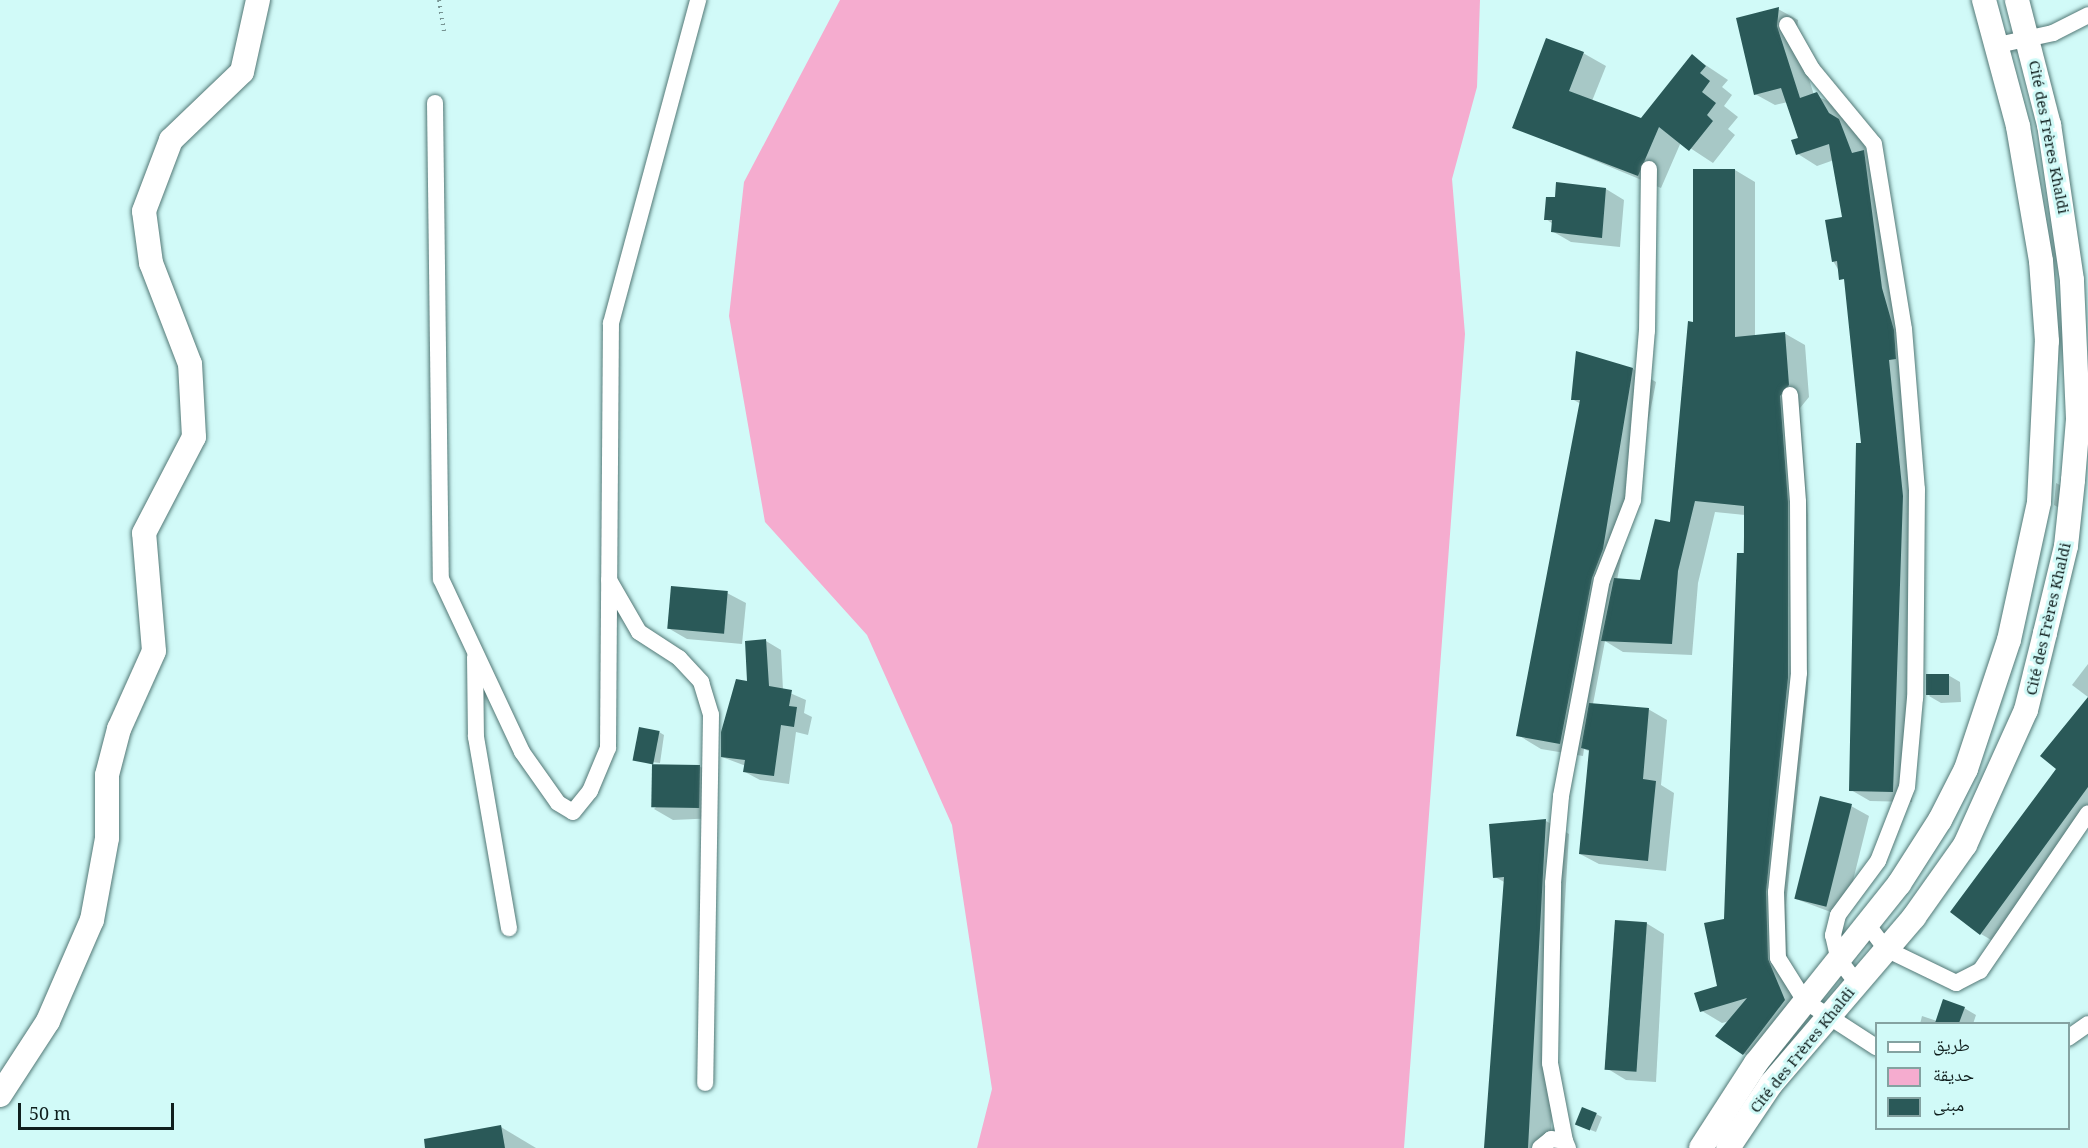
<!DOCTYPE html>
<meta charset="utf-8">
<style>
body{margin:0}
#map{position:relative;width:2088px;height:1148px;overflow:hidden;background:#d1faf8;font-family:"Noto Serif","Noto Naskh Arabic",serif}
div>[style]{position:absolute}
.green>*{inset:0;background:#f5accf}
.shadow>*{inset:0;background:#0003}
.building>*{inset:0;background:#2a5958;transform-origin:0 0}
.path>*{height:4px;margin-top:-2px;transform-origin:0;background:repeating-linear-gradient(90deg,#769392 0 1.5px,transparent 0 6px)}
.roads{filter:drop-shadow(0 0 2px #537876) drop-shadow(0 0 2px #537876)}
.minor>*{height:16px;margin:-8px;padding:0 8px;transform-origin:8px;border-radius:8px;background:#fff}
.secondary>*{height:24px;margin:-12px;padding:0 12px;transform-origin:12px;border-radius:12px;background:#fff}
span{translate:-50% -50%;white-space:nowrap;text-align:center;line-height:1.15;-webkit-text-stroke:6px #d1faf8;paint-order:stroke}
.street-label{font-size:15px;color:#101f1e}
.legend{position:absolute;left:1875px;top:1022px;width:195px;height:108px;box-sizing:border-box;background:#d1faf8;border:2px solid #84a2a1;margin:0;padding:8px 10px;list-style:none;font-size:18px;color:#101f1e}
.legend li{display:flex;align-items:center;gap:12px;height:30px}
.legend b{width:30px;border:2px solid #84a2a1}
.scale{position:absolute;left:18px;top:1103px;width:156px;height:27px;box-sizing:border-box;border:3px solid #101f1e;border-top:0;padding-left:8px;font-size:18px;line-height:21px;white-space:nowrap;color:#101f1e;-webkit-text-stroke:4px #d1faf8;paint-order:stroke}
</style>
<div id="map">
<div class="green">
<i style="clip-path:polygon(840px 0,1480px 0,1477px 87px,1452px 179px,1465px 334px,1404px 1148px,977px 1148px,992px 1089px,952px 825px,867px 635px,765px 522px,729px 316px,744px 182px)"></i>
</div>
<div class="shadow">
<i style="clip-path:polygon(1778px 9px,1798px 20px,1796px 38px,1814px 95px,1837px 105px,1859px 131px,1867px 153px,1884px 163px,1922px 508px,1912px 802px,1870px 801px,1851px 790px,1863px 444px,1846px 282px,1833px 261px,1844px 218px,1834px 160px,1817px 166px,1798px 154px,1793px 141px,1800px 139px,1788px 102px,1775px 105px,1755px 94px)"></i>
<i style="clip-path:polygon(1583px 53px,1606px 66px,1592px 101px,1641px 120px,1692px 56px,1728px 80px,1722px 87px,1732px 95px,1724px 106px,1738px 117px,1728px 129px,1735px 135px,1713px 163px,1681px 142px,1661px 188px,1514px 127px)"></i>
<i style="clip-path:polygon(1735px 170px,1755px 182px,1755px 336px,1784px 333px,1805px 345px,1809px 397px,1800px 408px,1808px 515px,1808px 690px,1786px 905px,1788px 972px,1804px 1012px,1764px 1065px,1743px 1053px,1730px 1021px,1722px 1023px,1702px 1011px,1719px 987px,1726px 920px,1745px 515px,1715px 512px,1698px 583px,1692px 655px,1623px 652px,1605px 641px,1593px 704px,1648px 709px,1667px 720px,1661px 785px,1674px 793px,1666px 871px,1599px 864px,1580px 854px,1591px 752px,1584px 749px,1583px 756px,1541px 749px,1518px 735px,1581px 404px,1572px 399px,1577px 353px,1633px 369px,1656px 382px,1617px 580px,1642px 582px,1672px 524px,1694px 323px)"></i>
<i style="clip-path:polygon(1606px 189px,1624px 200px,1620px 247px,1571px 242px,1552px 231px,1553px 224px,1546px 219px)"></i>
<i style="clip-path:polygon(2056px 483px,2070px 490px,2065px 511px,2054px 505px)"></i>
<i style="clip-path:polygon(727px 593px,746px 603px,742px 644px,687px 639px,668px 628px)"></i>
<i style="clip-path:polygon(766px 641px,781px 650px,783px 690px,806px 700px,804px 713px,812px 717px,808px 735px,796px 732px,789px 784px,760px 780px,745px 772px,746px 766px,722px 757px)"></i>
<i style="clip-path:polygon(2088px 664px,2088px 697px,2072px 685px)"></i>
<i style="clip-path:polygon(1948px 675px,1960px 682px,1961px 702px,1941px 703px,1929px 696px)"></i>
<i style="clip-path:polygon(2088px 699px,2088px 824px,1998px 944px,1981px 934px)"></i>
<i style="clip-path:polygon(659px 732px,664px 735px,660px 763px,635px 760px)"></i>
<i style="clip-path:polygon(699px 766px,718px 777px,717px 818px,673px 820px,654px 809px)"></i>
<i style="clip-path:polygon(1851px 806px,1869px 816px,1844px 917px,1796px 899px)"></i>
<i style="clip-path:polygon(1546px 821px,1569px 834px,1550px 1148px,1485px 1148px,1506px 883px,1495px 877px)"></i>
<i style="clip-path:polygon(1646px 923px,1664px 934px,1656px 1082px,1626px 1080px,1608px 1069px)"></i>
<i style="clip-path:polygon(1964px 1008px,1976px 1015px,1973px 1024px,1920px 1024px,1922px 1016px,1937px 1021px)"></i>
<i style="clip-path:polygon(1596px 1114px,1602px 1117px,1596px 1132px,1583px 1127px)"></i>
<i style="clip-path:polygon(501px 1127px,536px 1148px,458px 1148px)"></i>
</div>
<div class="building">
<i style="clip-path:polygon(1779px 7px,1777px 26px,1800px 98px,1817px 92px,1829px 113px,1839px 119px,1852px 153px,1864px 150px,1882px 288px,1894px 330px,1896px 359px,1889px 360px,1903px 496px,1893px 792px,1849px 791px,1856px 443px,1861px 443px,1844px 279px,1839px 280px,1837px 261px,1832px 262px,1825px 220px,1842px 217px,1829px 144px,1796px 155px,1791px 140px,1798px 138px,1781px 88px,1754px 95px,1736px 18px)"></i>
<i style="clip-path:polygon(1546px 38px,1584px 52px,1569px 91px,1641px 118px,1692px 54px,1706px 66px,1700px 73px,1710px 81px,1702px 92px,1716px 103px,1707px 115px,1713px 121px,1689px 151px,1659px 127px,1638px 176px,1512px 128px)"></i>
<i style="clip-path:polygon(1693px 169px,1735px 169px,1735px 337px,1785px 332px,1789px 385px,1780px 396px,1788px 502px,1788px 678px,1766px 892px,1768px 959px,1785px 1000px,1743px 1055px,1715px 1036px,1747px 998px,1700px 1012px,1694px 993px,1717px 986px,1704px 923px,1724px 919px,1737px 553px,1744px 553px,1744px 506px,1695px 501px,1678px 571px,1672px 644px,1601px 641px,1614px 578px,1640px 580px,1655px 519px,1670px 522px,1688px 321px,1693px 322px)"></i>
<i style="clip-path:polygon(1556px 182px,1606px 188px,1602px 238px,1551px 232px,1552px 220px,1544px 220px,1546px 197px,1555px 197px)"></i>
<i style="clip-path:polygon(1576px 351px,1633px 368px,1603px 549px,1592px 578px,1560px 744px,1516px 736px,1580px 400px,1571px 400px)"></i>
<i style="left:671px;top:586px;width:57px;height:43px;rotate:5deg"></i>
<i style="clip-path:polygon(766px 639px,769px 686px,792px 690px,789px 706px,797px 707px,794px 727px,781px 725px,774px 776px,743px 772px,745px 760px,721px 757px,721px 732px,736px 679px,747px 681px,745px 641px)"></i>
<i style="left:1949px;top:674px;width:21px;height:23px;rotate:90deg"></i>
<i style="clip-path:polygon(2088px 697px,2088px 787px,1980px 935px,1950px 912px,2056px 769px,2040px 756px)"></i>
<i style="clip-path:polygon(1589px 703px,1649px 708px,1643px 779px,1656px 781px,1648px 861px,1579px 854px,1589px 750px,1581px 748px)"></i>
<i style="left:639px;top:727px;width:21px;height:34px;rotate:11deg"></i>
<i style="left:700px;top:765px;width:43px;height:48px;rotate:91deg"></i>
<i style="left:1820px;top:796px;width:33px;height:106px;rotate:14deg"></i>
<i style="clip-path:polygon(1546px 819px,1528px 1148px,1484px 1148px,1504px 877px,1493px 878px,1489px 824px)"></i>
<i style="left:1615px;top:920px;width:32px;height:150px;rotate:4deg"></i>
<i style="clip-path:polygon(1943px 999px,1965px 1007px,1959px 1023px,1935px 1023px)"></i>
<i style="left:1582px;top:1107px;width:16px;height:19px;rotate:22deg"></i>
<i style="clip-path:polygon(501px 1125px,505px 1148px,425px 1148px,424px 1139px)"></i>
</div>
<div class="path">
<i style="left:439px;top:0;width:33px;rotate:81deg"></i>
</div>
<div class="roads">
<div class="minor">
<i style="left:1787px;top:25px;width:51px;rotate:60.4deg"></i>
<i style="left:1812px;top:69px;width:97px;rotate:50.4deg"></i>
<i style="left:1874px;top:144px;width:187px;rotate:80.8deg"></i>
<i style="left:1904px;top:329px;width:161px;rotate:85.4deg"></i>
<i style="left:1917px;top:489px;width:209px;rotate:90.5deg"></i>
<i style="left:1915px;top:698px;width:89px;rotate:95.1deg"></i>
<i style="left:1907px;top:787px;width:79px;rotate:111.4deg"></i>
<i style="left:1878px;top:861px;width:67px;rotate:126.5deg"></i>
<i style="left:1838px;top:915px;width:21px;rotate:104deg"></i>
<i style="left:1833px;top:935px;width:26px;rotate:77deg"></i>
<i style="left:1839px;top:960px;width:29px;rotate:52deg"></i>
<i style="left:1998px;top:45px;width:56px;rotate:-12.3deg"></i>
<i style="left:2053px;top:33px;width:39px;rotate:-27deg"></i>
<i style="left:435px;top:103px;width:476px;rotate:89.3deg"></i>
<i style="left:441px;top:579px;width:191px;rotate:64.9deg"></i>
<i style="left:522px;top:752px;width:62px;rotate:54.8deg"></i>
<i style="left:558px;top:803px;width:17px;rotate:31deg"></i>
<i style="left:573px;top:812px;width:27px;rotate:-51deg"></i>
<i style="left:590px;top:791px;width:47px;rotate:-67.3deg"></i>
<i style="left:608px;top:748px;width:425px;rotate:-89.6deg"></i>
<i style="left:611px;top:323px;width:335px;rotate:-74.9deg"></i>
<i style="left:1790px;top:395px;width:107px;rotate:85.7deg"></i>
<i style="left:1798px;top:502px;width:171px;rotate:89.7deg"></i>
<i style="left:1799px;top:673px;width:220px;rotate:96deg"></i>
<i style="left:1776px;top:892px;width:66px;rotate:88.3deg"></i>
<i style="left:1778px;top:958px;width:51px;rotate:57.9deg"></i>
<i style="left:1805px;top:1001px;width:85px;rotate:32.9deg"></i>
<i style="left:609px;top:580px;width:60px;rotate:60deg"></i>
<i style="left:639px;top:632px;width:48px;rotate:33deg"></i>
<i style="left:679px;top:658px;width:33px;rotate:47deg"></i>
<i style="left:701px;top:682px;width:34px;rotate:73deg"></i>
<i style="left:711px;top:715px;width:368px;rotate:90.9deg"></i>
<i style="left:475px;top:657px;width:80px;rotate:89.3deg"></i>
<i style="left:476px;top:737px;width:194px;rotate:80.2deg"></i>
<i style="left:1867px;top:924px;width:31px;rotate:53deg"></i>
<i style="left:1886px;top:949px;width:78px;rotate:25.9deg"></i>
<i style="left:1956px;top:983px;width:27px;rotate:-27deg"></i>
<i style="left:1980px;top:971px;width:191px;rotate:-55.6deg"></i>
<i style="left:2068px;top:1038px;width:24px;rotate:-35deg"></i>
<i style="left:1565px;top:1141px;width:79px;rotate:-100.9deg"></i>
<i style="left:1550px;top:1063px;width:180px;rotate:-89deg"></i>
<i style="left:1553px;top:883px;width:87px;rotate:-84.7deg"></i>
<i style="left:1561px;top:796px;width:220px;rotate:-79.3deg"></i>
<i style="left:1602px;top:580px;width:86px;rotate:-68.8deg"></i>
<i style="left:1633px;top:500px;width:170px;rotate:-85.3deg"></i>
<i style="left:1647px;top:331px;width:162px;rotate:-89.3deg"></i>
<i style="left:1540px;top:1148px;width:14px;rotate:-39deg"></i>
<i style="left:1551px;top:1139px;width:14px;rotate:8deg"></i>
<i style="left:1565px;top:1141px;width:8px;rotate:67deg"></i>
</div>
<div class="secondary">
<i style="left:0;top:1095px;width:88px;rotate:-57deg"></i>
<i style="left:48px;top:1021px;width:110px;rotate:-66.5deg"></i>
<i style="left:92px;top:920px;width:83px;rotate:-79.6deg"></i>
<i style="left:107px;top:838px;width:63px;rotate:-90deg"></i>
<i style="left:107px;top:775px;width:48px;rotate:-75.4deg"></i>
<i style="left:119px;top:729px;width:85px;rotate:-65.8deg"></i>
<i style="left:154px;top:651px;width:118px;rotate:-94.8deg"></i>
<i style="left:144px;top:533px;width:108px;rotate:-62.5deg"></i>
<i style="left:194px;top:437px;width:73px;rotate:-93.1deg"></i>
<i style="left:190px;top:364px;width:108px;rotate:-111.1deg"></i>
<i style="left:151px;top:263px;width:52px;rotate:-97.7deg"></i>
<i style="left:144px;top:211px;width:76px;rotate:-69.2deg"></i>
<i style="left:171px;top:140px;width:98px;rotate:-43.8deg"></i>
<i style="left:242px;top:72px;width:74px;rotate:-77.5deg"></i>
<i style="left:1701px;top:1148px;width:101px;rotate:-57.1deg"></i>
<i style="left:1756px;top:1063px;width:229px;rotate:-51.4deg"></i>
<i style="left:1899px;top:884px;width:76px;rotate:-57.4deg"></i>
<i style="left:1940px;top:820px;width:57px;rotate:-63deg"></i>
<i style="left:1966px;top:769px;width:136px;rotate:-71.6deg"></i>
<i style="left:2009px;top:640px;width:141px;rotate:-77.7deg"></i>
<i style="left:2039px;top:502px;width:161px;rotate:-87.2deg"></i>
<i style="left:2047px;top:341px;width:80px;rotate:-94.3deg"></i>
<i style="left:2041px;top:261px;width:137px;rotate:-99.7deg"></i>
<i style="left:2018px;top:126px;width:131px;rotate:-105.1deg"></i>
<i style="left:1728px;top:1148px;width:77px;rotate:-56.1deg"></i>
<i style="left:1771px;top:1084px;width:220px;rotate:-49.4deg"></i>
<i style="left:1914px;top:917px;width:88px;rotate:-54.7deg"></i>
<i style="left:1965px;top:845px;width:148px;rotate:-65.7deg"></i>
<i style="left:2026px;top:710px;width:79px;rotate:-76.1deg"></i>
<i style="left:2045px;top:633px;width:89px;rotate:-76.4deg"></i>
<i style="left:2066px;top:546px;width:66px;rotate:-83.9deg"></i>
<i style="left:2073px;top:480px;width:61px;rotate:-85.3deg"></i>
<i style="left:2078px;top:419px;width:139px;rotate:-92.5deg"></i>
<i style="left:2072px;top:280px;width:157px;rotate:-98.4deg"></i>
<i style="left:2049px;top:125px;width:129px;rotate:-104.4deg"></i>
</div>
</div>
<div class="street-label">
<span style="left:2049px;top:137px;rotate:79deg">Cité des Frères Khaldi</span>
<span style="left:2048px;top:619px;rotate:-77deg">Cité des Frères Khaldi</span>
<span style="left:1802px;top:1050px;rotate:-51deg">Cité des Frères Khaldi</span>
</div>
<ul class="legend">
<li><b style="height:8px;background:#fff"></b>طريق</li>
<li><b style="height:16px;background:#f5accf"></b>حديقة</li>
<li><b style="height:16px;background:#2a5958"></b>مبنى</li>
</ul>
<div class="scale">50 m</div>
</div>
